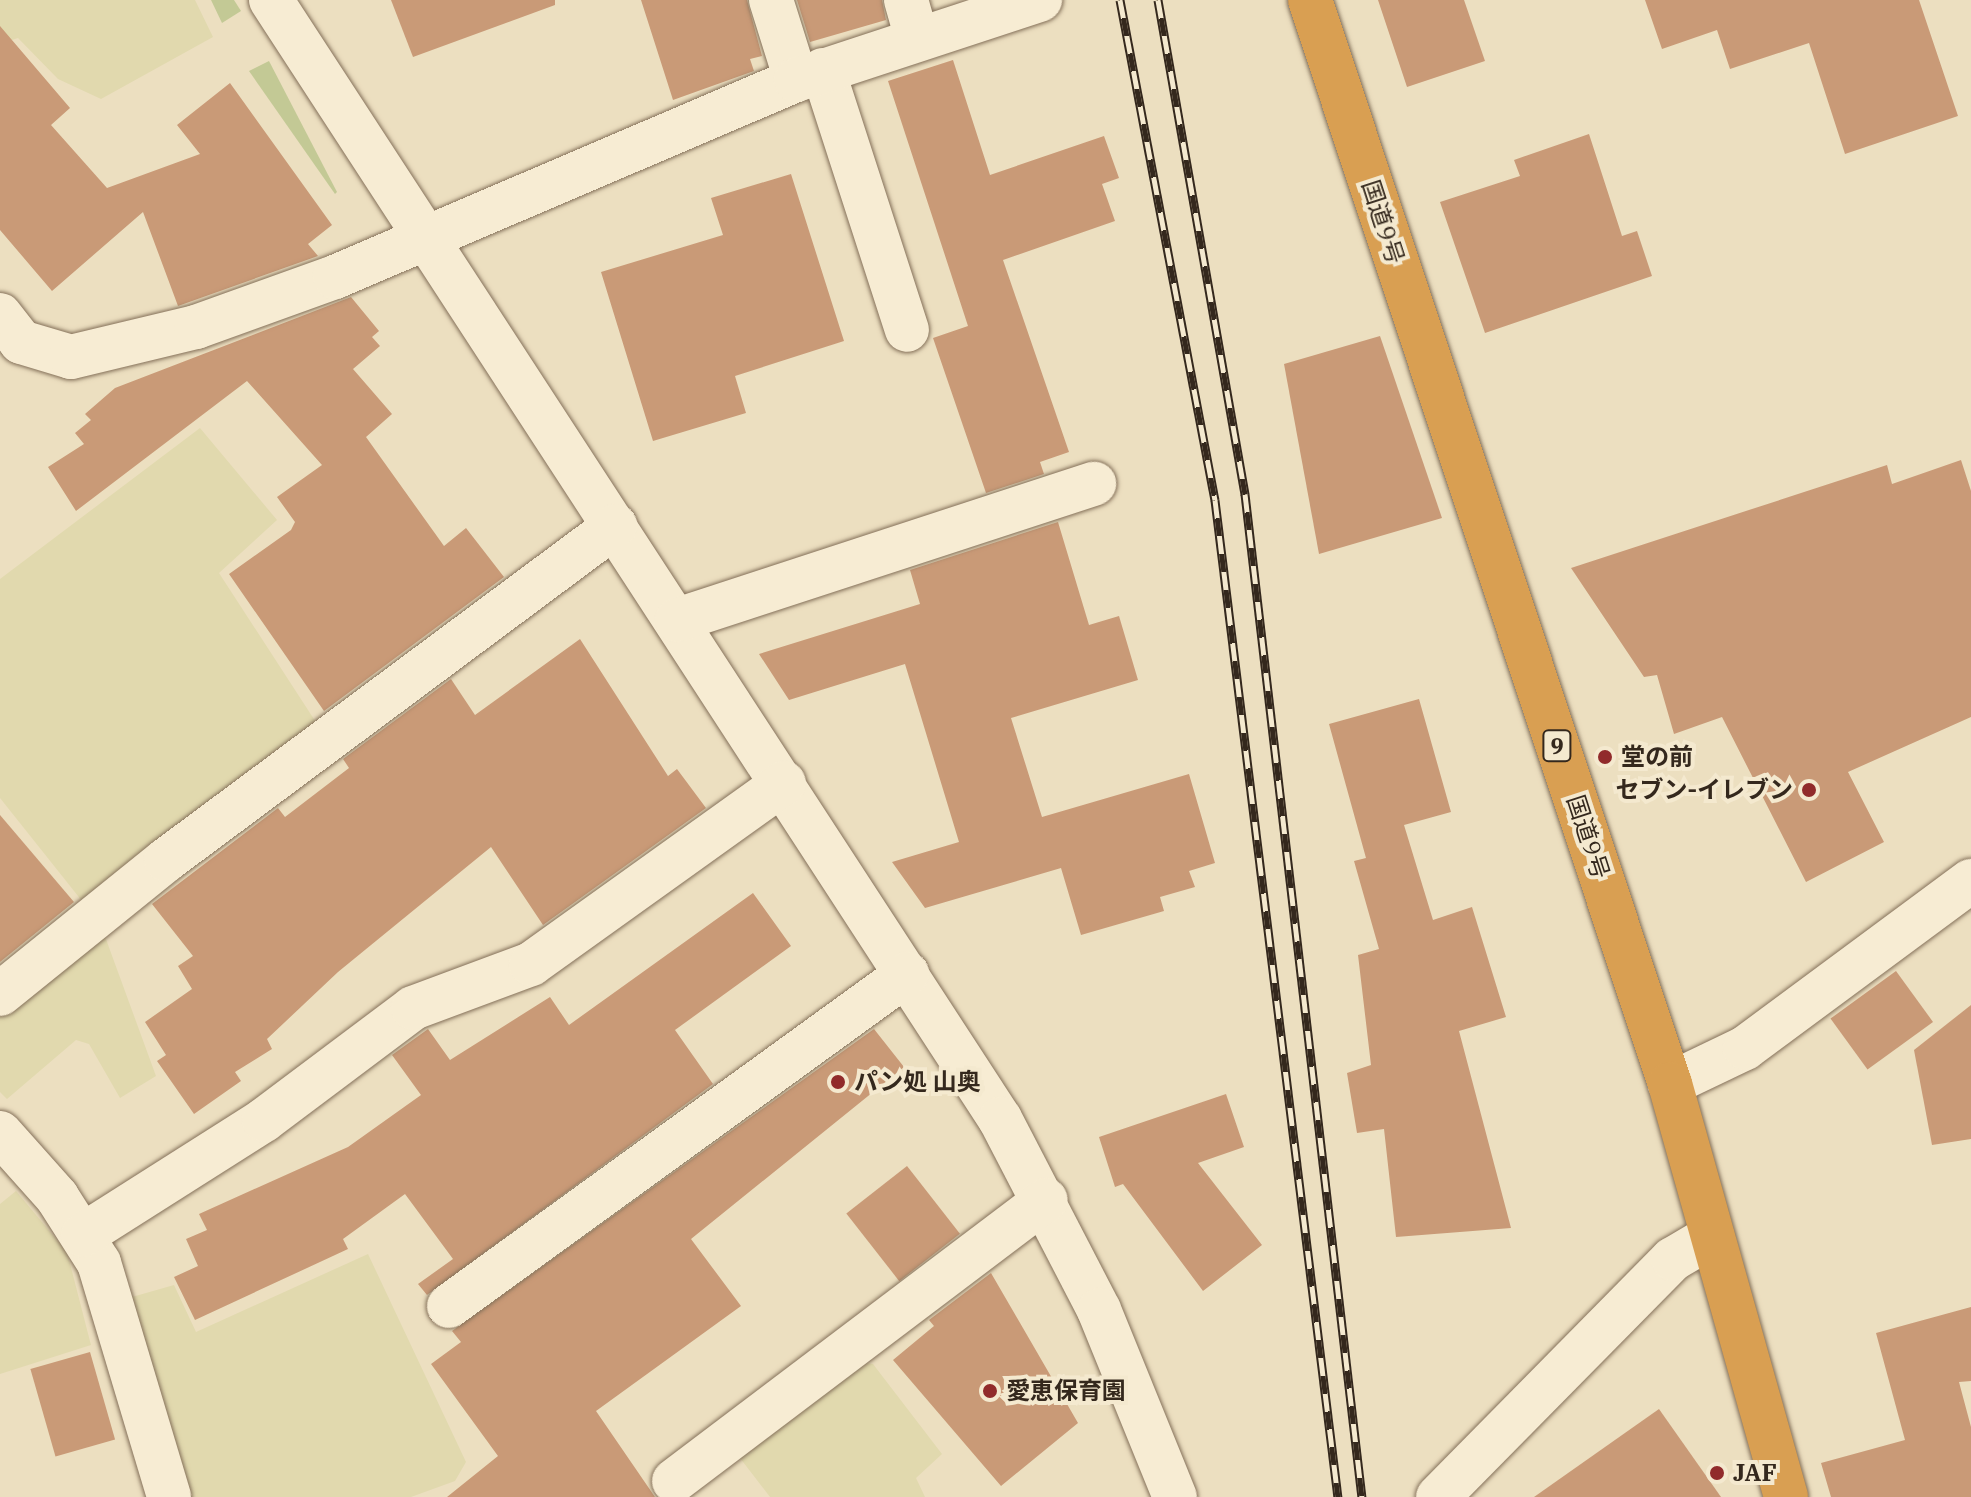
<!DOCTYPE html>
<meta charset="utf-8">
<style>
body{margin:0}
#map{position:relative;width:1971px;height:1497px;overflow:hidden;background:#ecdfc0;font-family:"IBM Plex Serif","Noto Sans JP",serif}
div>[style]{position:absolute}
.farmland>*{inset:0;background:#e1d9ae}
.green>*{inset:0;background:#c3c995}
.building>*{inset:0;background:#c99a77;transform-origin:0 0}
.roads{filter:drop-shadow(0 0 2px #847059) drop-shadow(0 0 2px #847059)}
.minor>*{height:44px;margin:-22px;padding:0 22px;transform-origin:22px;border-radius:22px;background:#f7ecd3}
.highway>*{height:44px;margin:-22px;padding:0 22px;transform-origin:22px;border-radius:22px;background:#d99f52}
.rail>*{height:9px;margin-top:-4.5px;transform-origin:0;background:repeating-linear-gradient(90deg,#f4e9cf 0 18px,#34281d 0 36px);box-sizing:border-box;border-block:2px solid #34281d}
.dots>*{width:22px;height:22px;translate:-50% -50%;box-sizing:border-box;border:4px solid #f4e9cf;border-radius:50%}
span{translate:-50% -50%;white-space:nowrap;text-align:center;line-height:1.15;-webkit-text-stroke:8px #f4e9cf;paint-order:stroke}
.shield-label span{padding:2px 6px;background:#f4e9cf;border:2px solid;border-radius:6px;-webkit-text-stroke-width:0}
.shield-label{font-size:22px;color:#34281d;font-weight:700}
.street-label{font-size:24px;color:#34281d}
.poi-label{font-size:24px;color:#34281d;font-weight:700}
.left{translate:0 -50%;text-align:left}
.right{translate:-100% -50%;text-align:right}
</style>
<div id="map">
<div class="farmland">
<i style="clip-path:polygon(0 0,195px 0,213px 37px,101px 99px,58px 79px,18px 38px,0 44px)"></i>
<i style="clip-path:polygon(200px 428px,277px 520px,219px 573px,321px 730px,82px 901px,0 798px,0 579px)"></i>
<i style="clip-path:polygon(103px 931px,156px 1076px,120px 1098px,89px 1044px,76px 1040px,7px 1099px,0 1092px,0 1008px)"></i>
<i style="clip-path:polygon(16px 1191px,67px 1252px,91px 1345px,0 1374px,0 1204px)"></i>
<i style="clip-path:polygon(368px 1254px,466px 1462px,455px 1481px,411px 1497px,189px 1497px,132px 1297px,174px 1285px,196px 1332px)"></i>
<i style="clip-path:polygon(859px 1362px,873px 1364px,942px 1454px,916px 1478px,925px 1497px,770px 1497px,740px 1458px)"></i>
</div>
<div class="green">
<i style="clip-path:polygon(211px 0,234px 0,241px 11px,222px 23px)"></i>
<i style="clip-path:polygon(269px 61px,337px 192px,335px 194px,249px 71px)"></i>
</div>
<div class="building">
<i style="clip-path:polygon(391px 0,555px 0,555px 5px,413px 57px)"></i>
<i style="clip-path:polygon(641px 0,747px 0,762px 56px,750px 59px,754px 71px,673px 100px)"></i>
<i style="clip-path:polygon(797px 0,882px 0,886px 20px,810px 42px)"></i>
<i style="clip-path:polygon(1378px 0,1464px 0,1485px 61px,1407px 87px)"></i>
<i style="clip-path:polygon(1645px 0,1919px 0,1958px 116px,1845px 154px,1809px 43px,1730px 69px,1717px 30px,1662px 49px)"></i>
<i style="clip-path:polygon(0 26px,70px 108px,51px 125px,107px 188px,200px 154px,177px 125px,230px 83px,332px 225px,308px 244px,318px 256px,178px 306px,143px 212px,52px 291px,0 230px)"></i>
<i style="clip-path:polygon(953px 60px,990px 175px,1104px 136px,1119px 178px,1102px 184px,1115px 221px,1003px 260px,1069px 452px,1040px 462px,1044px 474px,986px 493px,933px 338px,968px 326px,888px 81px)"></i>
<i style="clip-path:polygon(1589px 134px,1622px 236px,1637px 231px,1652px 276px,1485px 333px,1440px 202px,1520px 176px,1514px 160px)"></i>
<i style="clip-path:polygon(791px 174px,844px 341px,735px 376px,746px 413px,653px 441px,601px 272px,723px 235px,711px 198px)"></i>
<i style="clip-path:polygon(351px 297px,379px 331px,372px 337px,380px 346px,353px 369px,392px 414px,366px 437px,444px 546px,466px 528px,504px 577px,324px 711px,229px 574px,291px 530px,295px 522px,277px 497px,322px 465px,247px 381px,76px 511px,48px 467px,84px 444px,75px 433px,91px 420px,85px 414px,115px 388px)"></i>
<i style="clip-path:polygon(1380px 336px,1442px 518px,1319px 554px,1284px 364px)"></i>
<i style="clip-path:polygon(1961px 460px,1971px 491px,1971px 717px,1848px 772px,1884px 842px,1806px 882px,1722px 717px,1674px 734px,1657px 675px,1644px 677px,1571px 568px,1887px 465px,1892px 484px)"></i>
<i style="clip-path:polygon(1058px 522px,1089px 625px,1119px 616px,1138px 680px,1011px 718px,1042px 817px,1189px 774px,1215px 863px,1189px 871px,1195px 887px,1160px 897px,1164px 911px,1081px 935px,1061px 868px,925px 908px,892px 862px,959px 842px,905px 664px,789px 700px,759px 654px,920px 604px,910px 570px)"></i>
<i style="clip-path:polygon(580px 639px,668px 776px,677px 769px,706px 808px,543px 925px,491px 847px,338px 972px,267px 1039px,272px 1049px,235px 1072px,241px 1081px,194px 1114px,157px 1061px,166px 1055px,145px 1022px,192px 989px,178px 966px,193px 956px,152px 904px,278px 808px,285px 817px,349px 768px,343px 759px,451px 679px,475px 715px)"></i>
<i style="clip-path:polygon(1419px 699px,1451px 812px,1404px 825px,1433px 920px,1472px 907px,1506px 1017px,1459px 1031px,1511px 1228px,1396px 1237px,1384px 1129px,1357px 1133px,1347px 1073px,1371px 1065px,1358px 955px,1379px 949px,1354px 861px,1366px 858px,1329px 724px)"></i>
<i style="clip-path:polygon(0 815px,74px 902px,0 962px)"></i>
<i style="clip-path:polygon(753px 893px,791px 946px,675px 1030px,713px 1084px,427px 1295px,418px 1284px,453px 1259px,405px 1194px,343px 1239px,348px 1249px,195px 1320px,174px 1277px,198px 1266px,186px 1239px,207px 1230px,199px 1214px,348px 1147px,421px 1095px,392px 1055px,428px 1029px,450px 1060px,550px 997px,569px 1025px)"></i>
<i style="left:1896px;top:971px;width:63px;height:81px;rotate:54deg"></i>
<i style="clip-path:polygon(1971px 1005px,1971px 1139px,1932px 1145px,1914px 1050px)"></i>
<i style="clip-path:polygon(874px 1029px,904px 1067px,691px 1239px,741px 1306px,596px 1411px,655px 1497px,447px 1497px,498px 1456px,431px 1364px,461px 1342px,452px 1331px)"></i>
<i style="clip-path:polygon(1226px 1094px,1244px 1147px,1198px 1163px,1262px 1245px,1203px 1291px,1123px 1184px,1115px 1187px,1099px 1137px)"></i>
<i style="left:907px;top:1166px;width:86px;height:77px;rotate:52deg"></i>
<i style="clip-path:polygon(991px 1273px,1078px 1423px,1001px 1486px,893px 1360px,934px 1326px,929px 1320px)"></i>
<i style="clip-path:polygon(1971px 1307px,1971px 1381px,1959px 1382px,1971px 1427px,1971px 1497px,1831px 1497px,1821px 1463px,1905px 1440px,1876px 1333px)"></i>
<i style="left:90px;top:1352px;width:91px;height:62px;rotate:74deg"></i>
<i style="clip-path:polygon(1659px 1409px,1721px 1497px,1534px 1497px)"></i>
</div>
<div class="roads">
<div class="minor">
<i style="left:271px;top:0;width:1336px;rotate:56.92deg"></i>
<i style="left:1000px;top:1119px;width:215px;rotate:62.6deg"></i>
<i style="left:1099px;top:1310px;width:202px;rotate:67.9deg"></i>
<i style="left:771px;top:0;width:84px;rotate:72.6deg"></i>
<i style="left:906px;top:0;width:41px;rotate:74.2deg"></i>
<i style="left:823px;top:70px;width:273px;rotate:72.1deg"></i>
<i style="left:0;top:315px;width:34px;rotate:52deg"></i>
<i style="left:21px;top:342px;width:52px;rotate:16.7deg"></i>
<i style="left:71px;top:357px;width:129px;rotate:-13.5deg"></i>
<i style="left:196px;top:327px;width:148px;rotate:-19.8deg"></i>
<i style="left:335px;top:277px;width:501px;rotate:-23.14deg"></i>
<i style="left:796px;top:80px;width:257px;rotate:-18.2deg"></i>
<i style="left:677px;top:620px;width:439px;rotate:-18.1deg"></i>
<i style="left:0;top:994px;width:213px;rotate:-38.9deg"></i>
<i style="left:166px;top:860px;width:560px;rotate:-36.64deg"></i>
<i style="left:1670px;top:1084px;width:83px;rotate:-25.6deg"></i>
<i style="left:1745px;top:1048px;width:281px;rotate:-36.5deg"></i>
<i style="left:0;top:1133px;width:86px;rotate:48.3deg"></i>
<i style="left:57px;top:1197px;width:78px;rotate:57.5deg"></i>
<i style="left:99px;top:1263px;width:244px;rotate:73.3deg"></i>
<i style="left:83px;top:1235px;width:214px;rotate:-32.4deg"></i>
<i style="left:264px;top:1120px;width:186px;rotate:-36.9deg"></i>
<i style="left:413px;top:1008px;width:126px;rotate:-20.4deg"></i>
<i style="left:531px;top:964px;width:311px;rotate:-35.6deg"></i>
<i style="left:449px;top:1306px;width:566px;rotate:-35.94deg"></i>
<i style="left:674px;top:1481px;width:466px;rotate:-37.1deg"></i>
<i style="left:1438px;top:1497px;width:334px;rotate:-45.4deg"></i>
<i style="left:1673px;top:1259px;width:45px;rotate:-30.5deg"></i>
</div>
<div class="highway">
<i style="left:1310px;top:0;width:1142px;rotate:71.63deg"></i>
<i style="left:1670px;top:1084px;width:429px;rotate:74.3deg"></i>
</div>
</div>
<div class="rail">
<i style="left:1120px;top:0;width:509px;rotate:79.24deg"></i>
<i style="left:1215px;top:500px;width:1005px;rotate:82.97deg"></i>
<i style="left:1158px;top:0;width:502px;rotate:80.01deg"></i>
<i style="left:1245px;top:494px;width:1010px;rotate:83.35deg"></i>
</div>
<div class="dots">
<i style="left:1605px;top:757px;background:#912b2b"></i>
<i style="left:1809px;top:790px;background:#912b2b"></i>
<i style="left:838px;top:1082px;background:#912b2b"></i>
<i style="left:990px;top:1391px;background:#912b2b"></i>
<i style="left:1717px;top:1473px;background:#912b2b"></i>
</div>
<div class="shield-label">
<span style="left:1557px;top:746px">9</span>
</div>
<div class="street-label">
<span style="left:1383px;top:222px;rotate:72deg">国道9号</span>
<span style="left:1588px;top:837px;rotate:72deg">国道9号</span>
</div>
<div class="poi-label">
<span class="left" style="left:1621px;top:757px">堂の前</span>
<span class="right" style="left:1793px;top:790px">セブン-イレブン</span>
<span class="left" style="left:854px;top:1082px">パン処 山奥</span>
<span class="left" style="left:1006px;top:1391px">愛恵保育園</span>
<span class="left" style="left:1733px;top:1473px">JAF</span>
</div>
</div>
